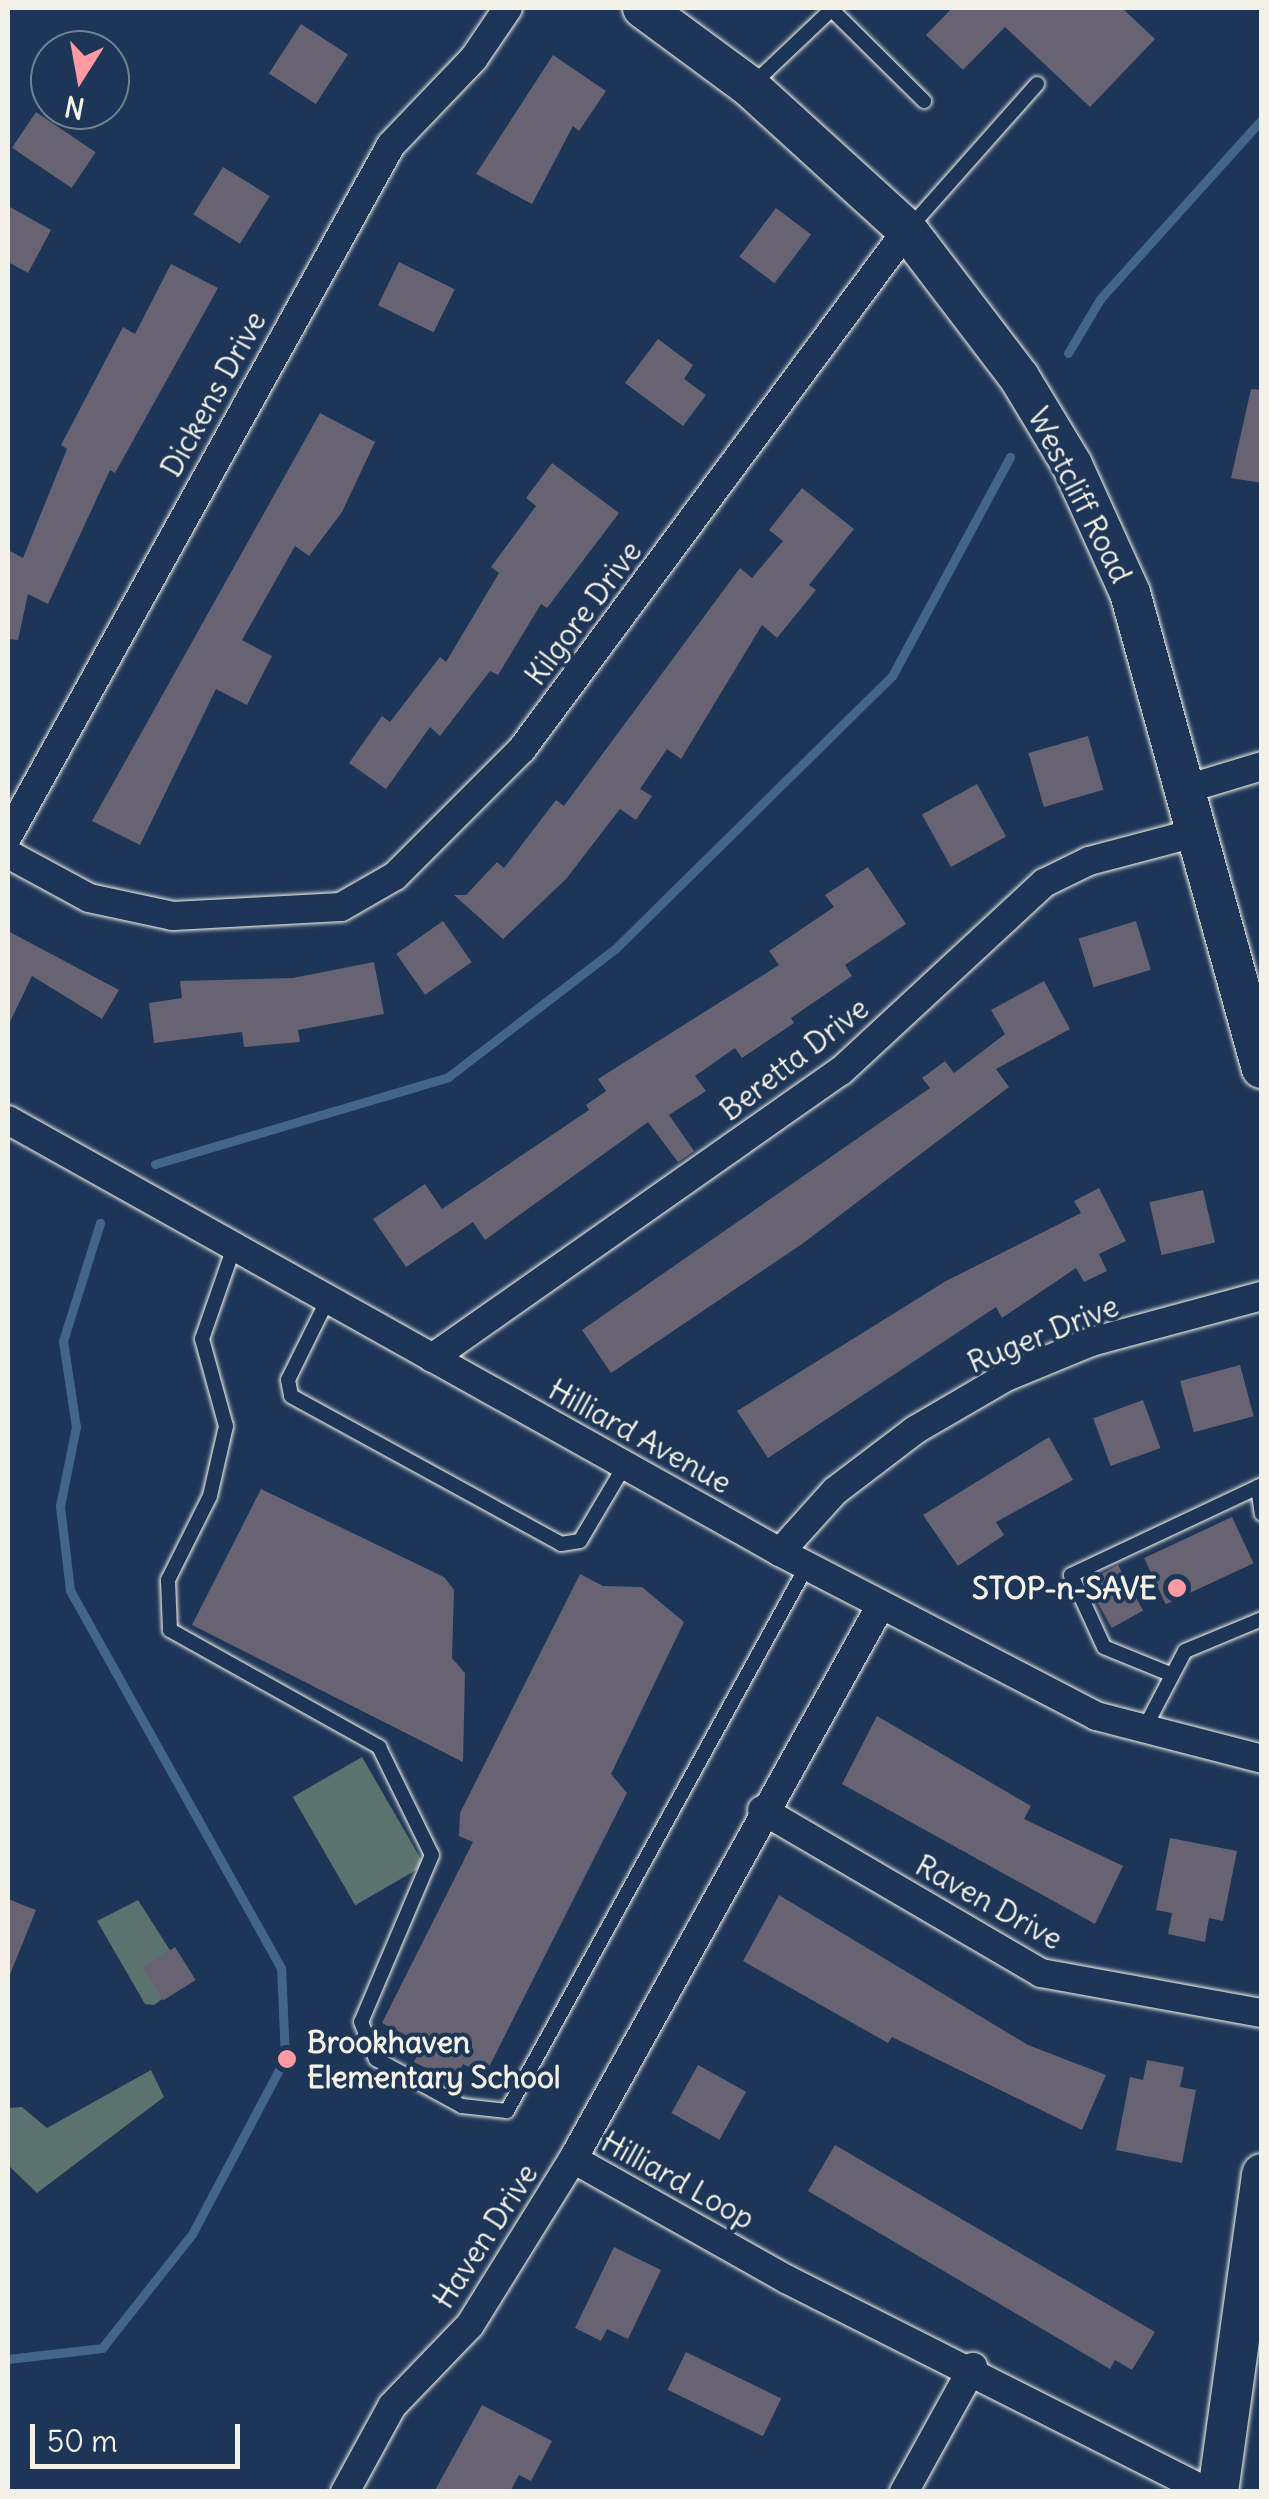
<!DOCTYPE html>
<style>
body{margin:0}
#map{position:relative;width:1269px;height:2499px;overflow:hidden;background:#1d3557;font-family:Delius,sans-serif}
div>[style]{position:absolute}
.green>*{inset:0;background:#5b726e;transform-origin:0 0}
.stream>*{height:9px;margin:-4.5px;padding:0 4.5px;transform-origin:4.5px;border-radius:4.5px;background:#44658a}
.building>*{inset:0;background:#676372;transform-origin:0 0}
.roads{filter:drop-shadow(0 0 2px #f4f1e8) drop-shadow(0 0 2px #f4f1e8)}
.lane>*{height:14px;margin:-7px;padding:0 7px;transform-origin:7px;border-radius:7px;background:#1d3557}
.street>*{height:28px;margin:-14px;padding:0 14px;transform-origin:14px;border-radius:14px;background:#1d3557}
.secondary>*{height:40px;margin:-20px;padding:0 20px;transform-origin:20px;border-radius:20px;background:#1d3557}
.dots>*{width:28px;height:28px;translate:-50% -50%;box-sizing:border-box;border:5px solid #1d3557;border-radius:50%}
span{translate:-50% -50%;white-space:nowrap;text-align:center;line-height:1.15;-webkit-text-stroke:8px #1d3557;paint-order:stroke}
.street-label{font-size:30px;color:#f4f1e8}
.poi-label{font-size:30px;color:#f4f1e8;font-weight:700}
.right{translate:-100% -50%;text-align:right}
.left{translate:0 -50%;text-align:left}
.frame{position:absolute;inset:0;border:10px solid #f4f1e8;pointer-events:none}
.north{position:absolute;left:30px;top:30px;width:100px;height:100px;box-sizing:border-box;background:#1d3557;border:2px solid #738091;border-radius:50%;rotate:191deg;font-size:28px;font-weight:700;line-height:40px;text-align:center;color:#f4f1e8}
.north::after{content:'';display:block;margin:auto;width:35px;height:45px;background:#ff9aa2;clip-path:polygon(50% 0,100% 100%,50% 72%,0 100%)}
.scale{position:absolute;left:30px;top:2424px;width:210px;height:45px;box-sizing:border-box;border:5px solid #f4f1e8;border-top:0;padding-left:12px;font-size:30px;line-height:35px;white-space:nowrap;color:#f4f1e8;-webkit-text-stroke:8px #1d3557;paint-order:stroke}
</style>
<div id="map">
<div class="green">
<i style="left:362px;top:1757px;width:125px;height:80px;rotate:60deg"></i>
<i style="clip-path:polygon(138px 1900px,189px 1980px,154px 2005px,145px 2004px,97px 1921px)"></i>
<i style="clip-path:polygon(151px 2070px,164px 2097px,37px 2193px,8px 2165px,8px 2108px,22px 2107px,47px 2128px)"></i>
</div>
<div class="stream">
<i style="left:1068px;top:353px;width:63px;rotate:-59.3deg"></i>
<i style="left:1100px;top:299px;width:242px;rotate:-48deg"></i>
<i style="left:155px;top:1164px;width:306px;rotate:-16.5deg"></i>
<i style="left:448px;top:1077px;width:210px;rotate:-37.5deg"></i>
<i style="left:615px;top:949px;width:389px;rotate:-44.6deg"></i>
<i style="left:892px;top:676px;width:249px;rotate:-61.7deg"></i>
<i style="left:8px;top:2359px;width:95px;rotate:-6.7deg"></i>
<i style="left:102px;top:2348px;width:145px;rotate:-51.7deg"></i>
<i style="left:192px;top:2234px;width:199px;rotate:-62.1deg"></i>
<i style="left:285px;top:2058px;width:90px;rotate:-92.5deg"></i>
<i style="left:281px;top:1968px;width:433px;rotate:-119.2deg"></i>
<i style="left:70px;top:1590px;width:85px;rotate:-96.8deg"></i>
<i style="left:60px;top:1506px;width:81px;rotate:-78.6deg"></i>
<i style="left:76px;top:1427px;width:87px;rotate:-98.6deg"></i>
<i style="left:63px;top:1341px;width:124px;rotate:-72.6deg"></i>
</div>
<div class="building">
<i style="clip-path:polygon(952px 8px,1122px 8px,1155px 39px,1090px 107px,1005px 27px,963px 70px,926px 35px)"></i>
<i style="left:301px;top:24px;width:56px;height:59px;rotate:33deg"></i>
<i style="clip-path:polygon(553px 55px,606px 91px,579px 131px,573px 126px,532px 204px,476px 174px)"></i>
<i style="left:36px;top:112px;width:72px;height:43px;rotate:34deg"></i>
<i style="left:223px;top:167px;width:55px;height:56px;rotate:32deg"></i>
<i style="clip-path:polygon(8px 206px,51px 230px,28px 273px,8px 262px)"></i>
<i style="left:776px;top:208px;width:44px;height:61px;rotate:37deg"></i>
<i style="left:399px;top:262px;width:62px;height:48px;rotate:26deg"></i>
<i style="clip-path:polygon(171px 264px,218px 288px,115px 473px,110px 470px,48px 604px,28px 594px,18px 640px,8px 639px,8px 550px,23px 558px,67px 449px,61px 445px,123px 327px,135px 334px)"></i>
<i style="clip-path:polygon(658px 339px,693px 365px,684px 379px,706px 395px,683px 426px,625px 383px)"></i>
<i style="clip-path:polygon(1251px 389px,1262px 390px,1262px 483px,1231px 478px)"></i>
<i style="clip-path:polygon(320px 413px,375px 442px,342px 512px,309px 556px,295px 546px,242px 640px,272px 656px,247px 705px,216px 689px,140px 845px,92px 821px)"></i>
<i style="clip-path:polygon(552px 463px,619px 513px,547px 608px,541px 604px,498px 675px,490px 671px,440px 736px,430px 727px,386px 789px,349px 763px,382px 716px,390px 722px,440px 657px,446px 662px,499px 573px,491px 567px,536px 506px,526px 498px)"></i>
<i style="clip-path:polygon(802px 488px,854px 529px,809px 585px,816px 590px,777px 638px,762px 625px,681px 759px,667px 749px,640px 789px,652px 796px,636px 820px,620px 809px,566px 879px,503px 939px,454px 895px,466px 895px,497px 862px,504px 868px,556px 800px,564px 806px,740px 568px,752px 578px,783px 541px,769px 530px)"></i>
<i style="left:1088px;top:736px;width:56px;height:62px;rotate:74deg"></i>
<i style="left:977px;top:784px;width:60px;height:63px;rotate:61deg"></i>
<i style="clip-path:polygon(868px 867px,906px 924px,845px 965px,852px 976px,791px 1018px,794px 1023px,742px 1058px,735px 1048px,695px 1076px,706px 1091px,669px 1115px,694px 1151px,678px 1162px,648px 1122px,485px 1240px,473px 1222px,406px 1267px,373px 1219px,425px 1184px,442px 1209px,589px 1110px,586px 1105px,606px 1091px,598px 1079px,779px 965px,769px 951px,834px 907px,825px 895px)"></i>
<i style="left:443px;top:921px;width:50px;height:57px;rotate:55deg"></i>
<i style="left:1136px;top:921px;width:51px;height:60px;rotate:73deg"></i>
<i style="clip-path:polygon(8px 931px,119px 990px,102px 1019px,32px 976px,8px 1026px)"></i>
<i style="clip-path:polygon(374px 962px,384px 1014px,298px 1030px,300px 1042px,244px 1047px,242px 1032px,154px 1043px,149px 1003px,182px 998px,180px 981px,293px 978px)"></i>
<i style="clip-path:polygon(1044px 981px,1070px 1029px,996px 1069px,1009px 1087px,802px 1244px,611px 1373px,582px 1330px,930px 1088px,922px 1078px,945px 1061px,954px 1073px,1005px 1034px,991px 1010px)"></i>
<i style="clip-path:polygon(1099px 1188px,1126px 1241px,1099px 1254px,1107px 1271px,1084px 1282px,1076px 1268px,1002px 1318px,996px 1307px,768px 1458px,737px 1411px,946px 1281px,1081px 1213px,1074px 1201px)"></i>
<i style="left:1203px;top:1190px;width:54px;height:55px;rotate:77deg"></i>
<i style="left:1240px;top:1365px;width:53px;height:62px;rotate:75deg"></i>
<i style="left:1143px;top:1400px;width:51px;height:53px;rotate:70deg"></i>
<i style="clip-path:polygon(1049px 1437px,1073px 1480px,996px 1522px,1004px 1535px,958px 1566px,923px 1515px)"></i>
<i style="clip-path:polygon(261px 1489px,444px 1577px,454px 1590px,452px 1658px,465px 1673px,463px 1762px,192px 1625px)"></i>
<i style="left:1232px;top:1517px;width:51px;height:97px;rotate:65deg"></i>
<i style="left:1118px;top:1565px;width:52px;height:36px;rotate:61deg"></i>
<i style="clip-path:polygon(580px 1574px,603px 1586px,642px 1587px,684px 1622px,611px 1774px,627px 1793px,485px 2075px,463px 2064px,454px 2082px,414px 2062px,423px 2044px,382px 2023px,473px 1842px,459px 1836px,460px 1813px)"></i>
<i style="clip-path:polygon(877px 1716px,1031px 1806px,1024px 1819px,1123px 1866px,1095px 1924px,842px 1784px)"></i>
<i style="clip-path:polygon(1170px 1838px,1237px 1851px,1223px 1921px,1209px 1918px,1205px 1942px,1168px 1934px,1172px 1913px,1156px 1910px)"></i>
<i style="clip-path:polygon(779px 1895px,1028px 2045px,1106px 2075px,1082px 2130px,892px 2037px,888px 2043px,743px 1961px)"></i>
<i style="clip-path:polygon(8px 1899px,36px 1910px,9px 1977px,8px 1977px)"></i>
<i style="left:175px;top:1947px;width:39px;height:38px;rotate:58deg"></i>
<i style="clip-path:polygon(1147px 2060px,1184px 2067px,1180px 2087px,1196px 2090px,1182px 2163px,1116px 2150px,1130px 2077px,1143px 2080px)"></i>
<i style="left:698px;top:2065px;width:55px;height:55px;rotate:29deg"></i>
<i style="clip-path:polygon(835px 2145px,1155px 2332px,1132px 2370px,1115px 2360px,1110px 2369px,808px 2191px)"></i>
<i style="clip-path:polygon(614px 2247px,661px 2270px,628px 2339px,607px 2329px,601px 2341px,575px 2328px)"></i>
<i style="left:686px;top:2352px;width:106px;height:42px;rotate:26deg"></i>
<i style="clip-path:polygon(482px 2405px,552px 2441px,531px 2481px,519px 2475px,510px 2492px,434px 2492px)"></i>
</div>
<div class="roads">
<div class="lane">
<i style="left:831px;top:9px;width:131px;rotate:44.7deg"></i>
<i style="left:754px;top:83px;width:109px;rotate:-43.5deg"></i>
<i style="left:911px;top:226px;width:190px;rotate:-48.4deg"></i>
<i style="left:234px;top:1247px;width:97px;rotate:109.2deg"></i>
<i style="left:202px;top:1339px;width:90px;rotate:74.6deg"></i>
<i style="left:226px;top:1426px;width:72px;rotate:102.9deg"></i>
<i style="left:210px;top:1496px;width:94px;rotate:116.6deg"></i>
<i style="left:168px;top:1580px;width:50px;rotate:87.7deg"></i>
<i style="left:170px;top:1630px;width:240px;rotate:29.2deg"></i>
<i style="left:379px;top:1747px;width:120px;rotate:63.9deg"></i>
<i style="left:432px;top:1855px;width:181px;rotate:113deg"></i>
<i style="left:361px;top:2022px;width:40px;rotate:68deg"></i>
<i style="left:376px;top:2059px;width:98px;rotate:28.7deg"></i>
<i style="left:462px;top:2106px;width:45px;rotate:6.3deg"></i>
<i style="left:507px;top:2111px;width:622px;rotate:-61.17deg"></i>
<i style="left:328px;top:1299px;width:90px;rotate:116.3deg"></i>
<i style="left:288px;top:1380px;width:16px;rotate:79deg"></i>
<i style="left:291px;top:1396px;width:308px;rotate:28.7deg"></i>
<i style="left:561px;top:1544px;width:19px;rotate:-9deg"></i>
<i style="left:580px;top:1541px;width:88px;rotate:-59.4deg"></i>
<i style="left:1258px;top:1487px;width:27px;rotate:82deg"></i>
<i style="left:1170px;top:1674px;width:71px;rotate:-157.8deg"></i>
<i style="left:1104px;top:1647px;width:79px;rotate:-114.6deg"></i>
<i style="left:1071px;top:1575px;width:211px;rotate:-25.2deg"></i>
<i style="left:1143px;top:1731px;width:90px;rotate:-62.3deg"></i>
<i style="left:1185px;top:1651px;width:83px;rotate:-22.6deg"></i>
</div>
<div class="street">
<i style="left:1186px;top:789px;width:79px;rotate:-16.8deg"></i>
<i style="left:8px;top:836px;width:790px;rotate:-61deg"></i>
<i style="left:391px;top:145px;width:120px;rotate:-46.3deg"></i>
<i style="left:474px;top:58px;width:60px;rotate:-55.8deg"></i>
<i style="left:8px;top:854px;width:92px;rotate:28.5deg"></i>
<i style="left:89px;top:898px;width:86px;rotate:12.1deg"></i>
<i style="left:173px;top:916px;width:168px;rotate:-3.1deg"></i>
<i style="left:341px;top:907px;width:62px;rotate:-29.9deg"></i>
<i style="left:395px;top:876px;width:180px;rotate:-45deg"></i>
<i style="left:522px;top:749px;width:646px;rotate:-53.43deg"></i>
<i style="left:8px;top:1120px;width:885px;rotate:29.23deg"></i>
<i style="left:780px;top:1552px;width:356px;rotate:27.4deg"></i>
<i style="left:1096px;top:1716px;width:171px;rotate:14.5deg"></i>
<i style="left:432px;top:1358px;width:500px;rotate:-35.1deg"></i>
<i style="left:841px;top:1071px;width:277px;rotate:-42.8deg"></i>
<i style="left:1044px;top:883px;width:50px;rotate:-26.1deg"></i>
<i style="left:1089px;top:861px;width:114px;rotate:-14.8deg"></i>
<i style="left:780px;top:1552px;width:82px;rotate:-48deg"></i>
<i style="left:835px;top:1491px;width:101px;rotate:-37.3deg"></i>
<i style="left:915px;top:1430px;width:105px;rotate:-30.2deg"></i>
<i style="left:1006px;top:1377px;width:92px;rotate:-22.4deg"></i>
<i style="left:1091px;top:1342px;width:177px;rotate:-15.1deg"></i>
<i style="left:762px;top:1810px;width:323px;rotate:30.3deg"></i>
<i style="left:1041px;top:1973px;width:225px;rotate:10.3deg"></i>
<i style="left:573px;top:2159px;width:244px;rotate:29.4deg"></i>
<i style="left:786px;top:2279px;width:473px;rotate:26.8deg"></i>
<i style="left:345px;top:2492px;width:98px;rotate:-61.3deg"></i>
<i style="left:392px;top:2406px;width:112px;rotate:-46.1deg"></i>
<i style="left:470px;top:2325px;width:195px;rotate:-58.2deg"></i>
<i style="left:573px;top:2159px;width:634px;rotate:-60.93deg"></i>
<i style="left:904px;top:2492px;width:143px;rotate:-61.1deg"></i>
</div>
<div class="secondary">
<i style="left:643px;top:8px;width:133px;rotate:36.4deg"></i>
<i style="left:750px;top:87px;width:212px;rotate:42.3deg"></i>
<i style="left:907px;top:230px;width:185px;rotate:52.7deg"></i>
<i style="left:1019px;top:377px;width:103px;rotate:58.9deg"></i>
<i style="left:1072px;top:465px;width:141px;rotate:65.6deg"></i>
<i style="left:1130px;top:593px;width:493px;rotate:74.5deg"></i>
<i style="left:1218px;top:2492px;width:321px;rotate:-82.1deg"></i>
</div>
</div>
<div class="dots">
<i style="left:1177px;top:1588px;background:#ff9aa2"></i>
<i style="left:287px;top:2059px;background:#ff9aa2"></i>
</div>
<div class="street-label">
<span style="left:213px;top:394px;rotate:-61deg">Dickens Drive</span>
<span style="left:1080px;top:495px;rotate:63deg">Westcliff Road</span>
<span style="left:583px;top:613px;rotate:-53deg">Kilgore Drive</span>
<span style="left:794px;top:1059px;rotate:-38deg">Beretta Drive</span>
<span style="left:1043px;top:1334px;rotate:-22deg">Ruger Drive</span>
<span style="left:640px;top:1436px;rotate:29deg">Hilliard Avenue</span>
<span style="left:989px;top:1902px;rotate:29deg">Raven Drive</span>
<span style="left:678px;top:2180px;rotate:29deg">Hilliard Loop</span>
<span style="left:485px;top:2236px;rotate:-57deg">Haven Drive</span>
</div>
<div class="poi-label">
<span class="right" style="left:1157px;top:1588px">STOP-n-SAVE</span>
<span class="left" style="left:307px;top:2059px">Brookhaven<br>Elementary School</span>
</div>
<div class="frame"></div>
<div class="north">N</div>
<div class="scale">50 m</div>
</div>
